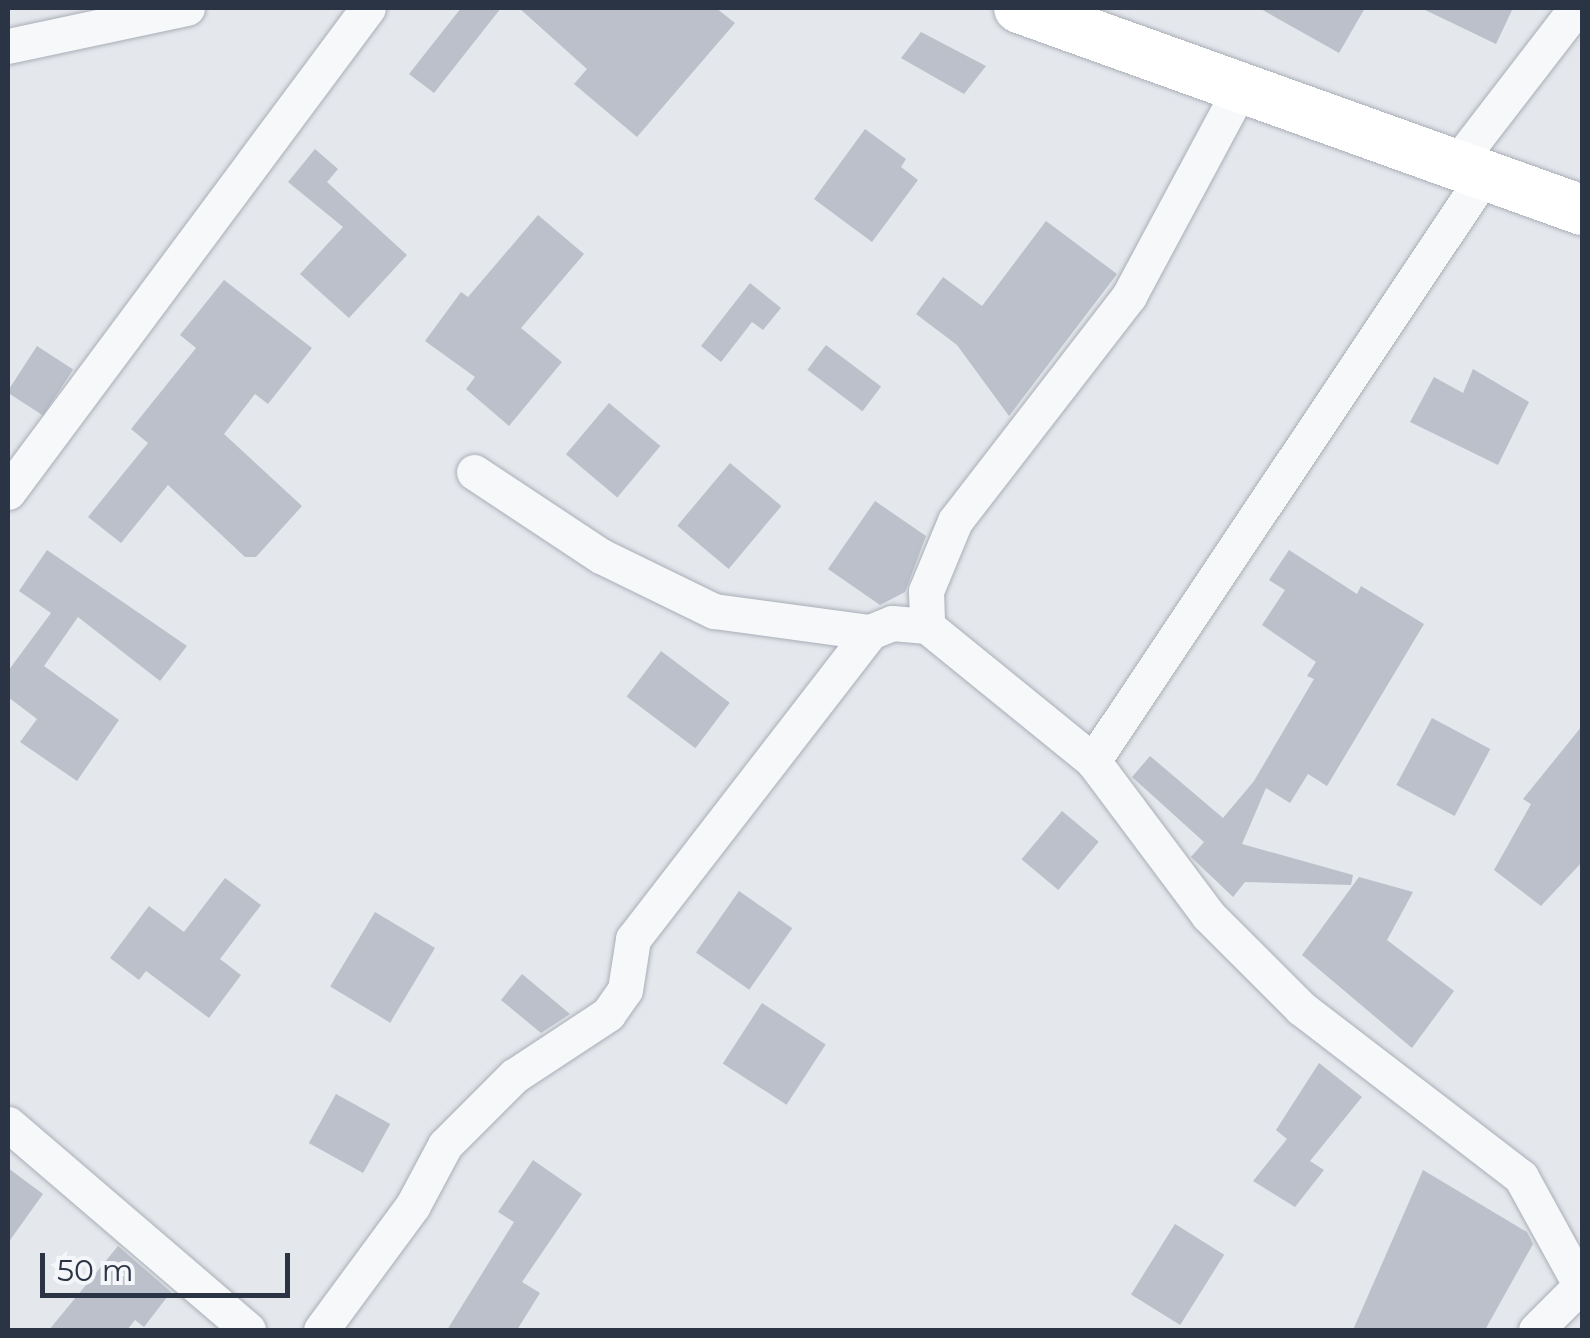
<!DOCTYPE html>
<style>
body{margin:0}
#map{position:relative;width:1590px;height:1338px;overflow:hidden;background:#e4e7ec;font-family:Montserrat,sans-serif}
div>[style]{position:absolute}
.building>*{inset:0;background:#bbc0ca;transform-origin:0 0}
.roads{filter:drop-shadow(0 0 2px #a9aeb7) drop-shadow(0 0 2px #a9aeb7)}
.minor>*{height:35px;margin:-17.5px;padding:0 17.5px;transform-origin:17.5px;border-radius:17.5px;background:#f7f8fa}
.secondary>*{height:50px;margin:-25px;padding:0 25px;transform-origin:25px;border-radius:25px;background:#fff}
span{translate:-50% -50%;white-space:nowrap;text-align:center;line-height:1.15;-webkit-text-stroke:10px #f4f6f9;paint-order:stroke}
.frame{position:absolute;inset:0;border:10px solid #2b3445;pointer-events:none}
.scale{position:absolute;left:40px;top:1253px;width:250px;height:45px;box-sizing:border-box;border:5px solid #2b3445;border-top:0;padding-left:12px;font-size:30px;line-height:35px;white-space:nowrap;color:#2b3445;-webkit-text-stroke:8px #f4f6f9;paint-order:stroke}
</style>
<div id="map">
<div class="building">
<i style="clip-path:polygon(461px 8px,501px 8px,434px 93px,409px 74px)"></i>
<i style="clip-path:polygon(519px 8px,716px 8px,735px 23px,637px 137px,574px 84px,587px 69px)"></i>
<i style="clip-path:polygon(1259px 8px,1365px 8px,1339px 53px)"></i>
<i style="clip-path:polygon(1421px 8px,1513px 8px,1496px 44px)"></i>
<i style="clip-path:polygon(921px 32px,986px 66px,964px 94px,901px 58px)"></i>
<i style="clip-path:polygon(865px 129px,906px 159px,901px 167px,918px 180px,872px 242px,814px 199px)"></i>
<i style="clip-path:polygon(315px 149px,338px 169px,327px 182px,407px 255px,349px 318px,300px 274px,343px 227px,288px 182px)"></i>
<i style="clip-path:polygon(538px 215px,584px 254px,521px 328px,562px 362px,509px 426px,466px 389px,475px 377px,425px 341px,461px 292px,468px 297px)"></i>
<i style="clip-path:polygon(1046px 221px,1117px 274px,1009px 416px,957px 345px,916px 314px,943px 277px,982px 306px)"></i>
<i style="clip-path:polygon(224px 280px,312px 348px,268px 404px,255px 394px,224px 434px,302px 506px,256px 557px,245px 557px,168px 485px,121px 543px,88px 517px,148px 443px,131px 429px,196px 348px,180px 335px)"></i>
<i style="clip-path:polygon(750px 283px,781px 308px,763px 330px,752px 322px,721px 362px,701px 346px)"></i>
<i style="left:826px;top:345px;width:69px;height:31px;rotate:37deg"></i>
<i style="left:37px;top:346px;width:43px;height:55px;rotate:33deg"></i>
<i style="clip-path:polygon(1473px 369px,1529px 402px,1498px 465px,1410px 422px,1434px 377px,1463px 393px)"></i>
<i style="left:609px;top:403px;width:67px;height:67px;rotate:40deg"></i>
<i style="left:730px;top:463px;width:67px;height:82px;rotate:40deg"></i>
<i style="clip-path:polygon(875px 501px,926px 536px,905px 592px,880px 605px,828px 569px)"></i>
<i style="clip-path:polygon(47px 550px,187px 646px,160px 681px,78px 617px,44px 666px,119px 720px,77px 781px,20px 742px,37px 719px,8px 697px,8px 671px,51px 613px,19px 591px)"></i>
<i style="clip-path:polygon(1289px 550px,1357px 594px,1361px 586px,1424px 624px,1327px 786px,1308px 774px,1290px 803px,1266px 788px,1242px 844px,1353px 875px,1351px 885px,1245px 882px,1233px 897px,1191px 857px,1204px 842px,1132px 777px,1150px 756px,1223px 818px,1254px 781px,1314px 679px,1307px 676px,1316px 662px,1262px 625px,1285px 590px,1269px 580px)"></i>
<i style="left:661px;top:651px;width:86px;height:57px;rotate:37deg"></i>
<i style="left:1432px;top:718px;width:66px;height:76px;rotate:28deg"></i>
<i style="clip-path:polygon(1582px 726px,1582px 862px,1541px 906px,1494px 870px,1531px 804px,1523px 799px)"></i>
<i style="left:1062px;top:811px;width:48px;height:63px;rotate:40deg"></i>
<i style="clip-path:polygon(1359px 877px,1413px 892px,1387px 940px,1454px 991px,1412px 1048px,1302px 955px)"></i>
<i style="clip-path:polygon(225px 878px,261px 905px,220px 959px,241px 975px,209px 1018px,146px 971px,139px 980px,110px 958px,149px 906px,184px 932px)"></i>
<i style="left:739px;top:891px;width:65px;height:75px;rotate:35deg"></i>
<i style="left:375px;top:912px;width:70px;height:87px;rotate:31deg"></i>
<i style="clip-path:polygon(522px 974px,570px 1014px,541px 1033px,501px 1000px)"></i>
<i style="left:762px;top:1003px;width:76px;height:72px;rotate:33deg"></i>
<i style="clip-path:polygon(1319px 1063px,1362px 1097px,1310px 1161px,1324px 1170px,1295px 1207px,1253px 1181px,1287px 1139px,1276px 1130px)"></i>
<i style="left:336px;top:1094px;width:62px;height:56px;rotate:29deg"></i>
<i style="clip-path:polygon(533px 1160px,582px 1194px,522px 1282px,540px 1293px,517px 1330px,447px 1330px,514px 1222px,498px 1212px)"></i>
<i style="clip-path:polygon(8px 1168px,43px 1194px,8px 1243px)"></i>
<i style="clip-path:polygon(1423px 1170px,1527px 1232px,1533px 1244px,1485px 1330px,1353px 1330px)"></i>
<i style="left:1175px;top:1224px;width:58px;height:83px;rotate:32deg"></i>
<i style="clip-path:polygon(118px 1246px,171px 1292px,144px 1327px,135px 1320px,127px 1330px,49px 1330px)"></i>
</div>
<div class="roads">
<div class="minor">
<i style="left:8px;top:46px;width:183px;rotate:-12deg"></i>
<i style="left:1241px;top:87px;width:237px;rotate:118.2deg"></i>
<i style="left:1129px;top:296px;width:284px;rotate:127.7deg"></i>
<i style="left:955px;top:521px;width:76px;rotate:112.5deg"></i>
<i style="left:926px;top:591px;width:35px;rotate:88deg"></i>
<i style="left:927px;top:626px;width:214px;rotate:39.1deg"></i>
<i style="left:1093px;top:761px;width:192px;rotate:53.2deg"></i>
<i style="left:1208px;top:915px;width:132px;rotate:45deg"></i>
<i style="left:1301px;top:1008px;width:277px;rotate:37.5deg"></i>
<i style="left:1521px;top:1177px;width:124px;rotate:61.2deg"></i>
<i style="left:1456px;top:164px;width:197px;rotate:-52.4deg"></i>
<i style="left:474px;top:472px;width:152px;rotate:33.5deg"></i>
<i style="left:601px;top:556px;width:126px;rotate:26deg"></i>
<i style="left:714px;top:611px;width:157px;rotate:7.7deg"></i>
<i style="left:8px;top:492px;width:603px;rotate:-53.36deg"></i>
<i style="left:1093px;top:761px;width:706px;rotate:-56.26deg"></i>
<i style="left:8px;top:1124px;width:316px;rotate:40.6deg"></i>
<i style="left:321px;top:1330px;width:155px;rotate:-53.6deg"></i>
<i style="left:413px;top:1205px;width:68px;rotate:-61.9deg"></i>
<i style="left:445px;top:1145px;width:98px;rotate:-45deg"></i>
<i style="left:514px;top:1076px;width:113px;rotate:-33.4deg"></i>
<i style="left:608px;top:1014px;width:29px;rotate:-55deg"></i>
<i style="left:625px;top:990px;width:52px;rotate:-81.1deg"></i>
<i style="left:633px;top:939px;width:388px;rotate:-52.3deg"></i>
<i style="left:870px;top:632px;width:24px;rotate:-22deg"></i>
<i style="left:892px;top:623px;width:35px;rotate:5deg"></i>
<i style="left:1536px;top:1330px;width:65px;rotate:-45deg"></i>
</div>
<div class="secondary">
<i style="left:1019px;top:8px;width:598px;rotate:19.74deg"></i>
</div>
</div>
<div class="frame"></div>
<div class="scale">50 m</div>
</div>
